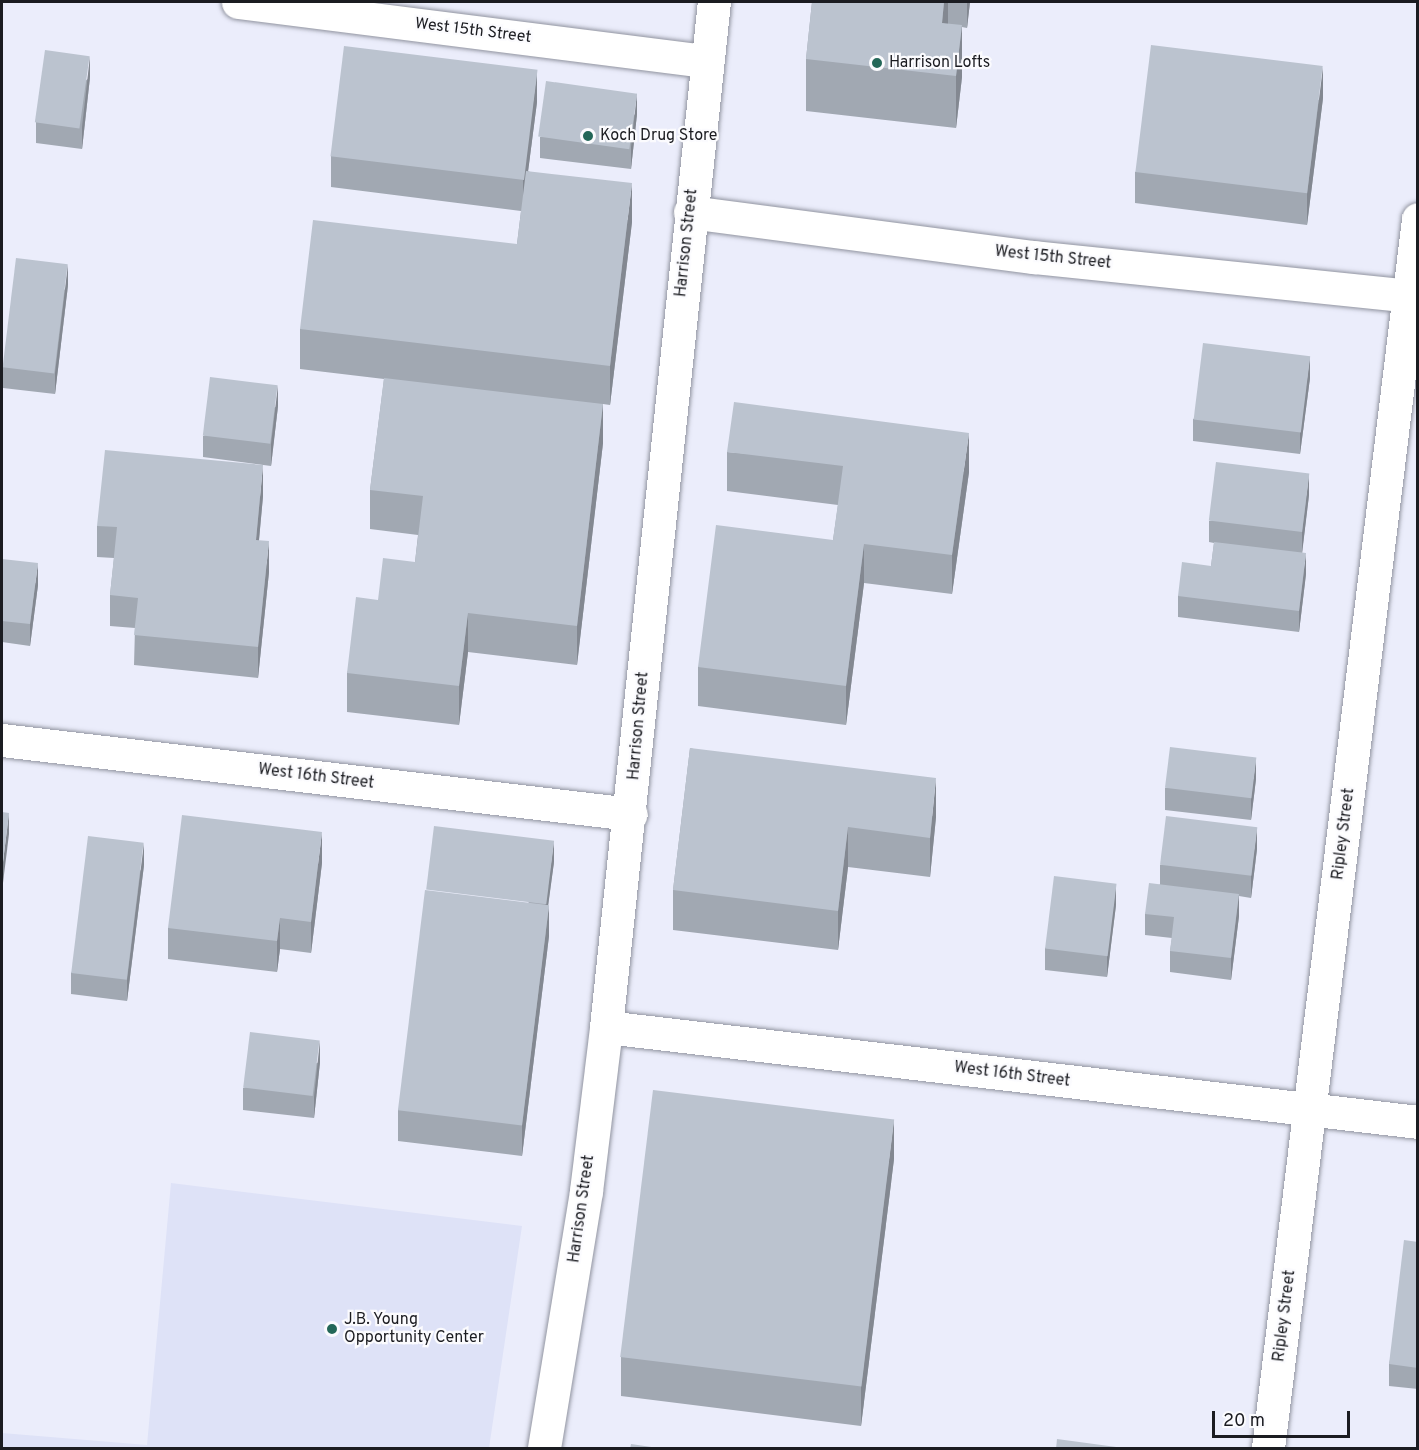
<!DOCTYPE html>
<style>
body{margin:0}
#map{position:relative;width:1419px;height:1450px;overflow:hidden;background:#ebedfb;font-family:Overpass,sans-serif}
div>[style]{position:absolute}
.built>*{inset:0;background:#dee2f7}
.roads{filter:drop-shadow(0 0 2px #9194a0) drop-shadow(0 0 2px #9194a0)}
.street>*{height:33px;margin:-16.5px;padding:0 16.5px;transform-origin:16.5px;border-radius:16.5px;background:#fff}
.secondary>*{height:33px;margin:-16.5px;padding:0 16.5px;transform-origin:16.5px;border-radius:16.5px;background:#fff}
.highway>*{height:33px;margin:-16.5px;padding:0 16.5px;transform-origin:16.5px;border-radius:16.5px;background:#fff}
.wall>*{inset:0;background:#a1a8b2}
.shaded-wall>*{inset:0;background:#838891}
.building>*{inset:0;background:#bbc3cf;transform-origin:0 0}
.dots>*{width:16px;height:16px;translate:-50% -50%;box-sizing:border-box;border:3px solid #fbfbfe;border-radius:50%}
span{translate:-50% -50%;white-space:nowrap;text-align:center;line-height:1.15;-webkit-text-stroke:4.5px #fbfbfe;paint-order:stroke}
.street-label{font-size:16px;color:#1b1c21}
.poi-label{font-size:16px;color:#1b1c21}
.left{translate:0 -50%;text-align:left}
.frame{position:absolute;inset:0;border:3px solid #1b1c21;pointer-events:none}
.scale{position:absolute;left:1212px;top:1411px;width:138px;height:27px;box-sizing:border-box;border:3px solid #1b1c21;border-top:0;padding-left:8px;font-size:18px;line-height:21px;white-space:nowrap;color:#1b1c21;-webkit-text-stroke:4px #fbfbfe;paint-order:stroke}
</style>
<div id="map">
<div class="built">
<i style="clip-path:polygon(171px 1183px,522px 1226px,489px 1448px,2px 1448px,2px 1433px,147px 1445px)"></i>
</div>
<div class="roads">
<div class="street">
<i style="left:690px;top:212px;width:347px;rotate:7.5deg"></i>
<i style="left:1034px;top:257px;width:386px;rotate:5.9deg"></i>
<i style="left:2px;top:740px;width:633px;rotate:6.71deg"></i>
<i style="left:606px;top:1027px;width:818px;rotate:6.67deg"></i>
<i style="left:1268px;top:1448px;width:1238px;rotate:-83.04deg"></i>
</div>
<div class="secondary">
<i style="left:238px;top:2px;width:473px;rotate:7.2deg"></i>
</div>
<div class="highway">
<i style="left:544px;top:1448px;width:260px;rotate:-80.7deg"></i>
<i style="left:586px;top:1191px;width:165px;rotate:-83deg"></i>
<i style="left:606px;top:1027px;width:1031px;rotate:-83.99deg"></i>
</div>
</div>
<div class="wall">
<i style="clip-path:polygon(812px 2px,970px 2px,967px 28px,962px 27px,962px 77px,956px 128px,806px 111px,806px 59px)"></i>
<i style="clip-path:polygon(90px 77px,82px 149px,36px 143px,36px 122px)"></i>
<i style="clip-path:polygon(1323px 98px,1307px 225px,1135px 203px,1135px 172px)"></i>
<i style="clip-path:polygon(537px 102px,528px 171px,632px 222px,610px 405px,603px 404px,603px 443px,577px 665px,468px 652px,459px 725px,347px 712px,347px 673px,378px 600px,415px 562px,418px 535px,370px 529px,370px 490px,384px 379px,300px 369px,300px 329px,517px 244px,521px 211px,331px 187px,331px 156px)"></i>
<i style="clip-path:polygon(637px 114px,631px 169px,540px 158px,540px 137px)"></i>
<i style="clip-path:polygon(68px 285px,55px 394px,3px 388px,3px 367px)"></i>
<i style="clip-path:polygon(1310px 378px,1300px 454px,1193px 441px,1193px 419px)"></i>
<i style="clip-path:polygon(278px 406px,271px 466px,203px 457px,203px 436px)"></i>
<i style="clip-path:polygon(727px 452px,969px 472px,952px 594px,864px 583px,846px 725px,698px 706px,698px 667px,833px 540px,838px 505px,727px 491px)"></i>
<i style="clip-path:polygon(1309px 495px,1302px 552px,1306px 574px,1299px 632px,1178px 617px,1178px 596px,1211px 566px,1214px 543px,1209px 542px,1209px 521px)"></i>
<i style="clip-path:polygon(263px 496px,259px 541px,269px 572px,258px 678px,134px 665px,135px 628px,110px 626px,110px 595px,114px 558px,97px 557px,97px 526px)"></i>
<i style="clip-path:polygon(2px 559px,38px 585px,30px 646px,2px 642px)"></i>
<i style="clip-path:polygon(690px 748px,936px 817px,930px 877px,848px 867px,838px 950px,673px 930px,673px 890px)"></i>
<i style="clip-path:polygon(1256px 779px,1251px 820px,1165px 810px,1165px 788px)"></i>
<i style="clip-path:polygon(1257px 849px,1251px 898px,1239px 896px,1239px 916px,1231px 980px,1170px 972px,1170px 951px,1172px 938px,1145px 935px,1145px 914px,1160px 884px,1160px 865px)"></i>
<i style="clip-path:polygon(554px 862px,548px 905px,549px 936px,522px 1156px,398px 1141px,398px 1110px)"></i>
<i style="clip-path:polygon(322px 863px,311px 953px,280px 949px,277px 972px,168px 959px,168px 928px)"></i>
<i style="clip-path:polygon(144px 865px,127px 1001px,71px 994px,71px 973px)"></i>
<i style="clip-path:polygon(1116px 905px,1107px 977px,1045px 970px,1045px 948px)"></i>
<i style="clip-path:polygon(320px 1062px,314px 1118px,243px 1110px,243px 1088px)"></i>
<i style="clip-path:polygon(894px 1159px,861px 1426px,621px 1396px,621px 1357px)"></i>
<i style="clip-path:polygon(1418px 1242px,1418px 1389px,1389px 1386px,1389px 1364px)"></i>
</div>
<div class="shaded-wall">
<i style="clip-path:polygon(944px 2px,948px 2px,948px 25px,942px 23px)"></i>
<i style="clip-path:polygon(967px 2px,970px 2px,967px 28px)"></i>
<i style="clip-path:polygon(962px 25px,962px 77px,956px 128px,956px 76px)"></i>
<i style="clip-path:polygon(90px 56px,90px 77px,82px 149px,82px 127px)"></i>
<i style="clip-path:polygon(1323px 67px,1323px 98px,1307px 225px,1307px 194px)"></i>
<i style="clip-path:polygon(537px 71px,537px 102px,523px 211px,523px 180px)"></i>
<i style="clip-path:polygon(637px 93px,637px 114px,631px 169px,631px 147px)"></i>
<i style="clip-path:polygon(632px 183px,632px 222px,610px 405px,610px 366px)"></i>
<i style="clip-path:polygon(68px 264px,68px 285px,55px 394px,55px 373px)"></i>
<i style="clip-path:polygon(1310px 356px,1310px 378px,1300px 454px,1300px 432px)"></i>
<i style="clip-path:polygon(278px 385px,278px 406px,271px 466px,271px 444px)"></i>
<i style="clip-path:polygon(603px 404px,603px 443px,577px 665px,577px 626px)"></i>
<i style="clip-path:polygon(969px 433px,969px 472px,952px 594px,952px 555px)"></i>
<i style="clip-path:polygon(263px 465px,263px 496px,256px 571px,256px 540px)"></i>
<i style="clip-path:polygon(1309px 474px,1309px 495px,1302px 554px,1302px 532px)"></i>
<i style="clip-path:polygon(269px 541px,269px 572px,258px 678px,258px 647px)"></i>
<i style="clip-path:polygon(864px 544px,864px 583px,846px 725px,846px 686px)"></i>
<i style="clip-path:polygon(1306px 553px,1306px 574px,1299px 632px,1299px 611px)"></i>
<i style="clip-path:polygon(38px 563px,38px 585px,30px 646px,30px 624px)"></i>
<i style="clip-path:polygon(468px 613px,468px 652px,459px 725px,459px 686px)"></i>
<i style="clip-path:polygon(1256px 758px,1256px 779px,1251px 820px,1251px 799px)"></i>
<i style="clip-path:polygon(936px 778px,936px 817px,930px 877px,930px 838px)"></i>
<i style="clip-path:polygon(9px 813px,9px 834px,2px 891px,2px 870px)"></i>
<i style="clip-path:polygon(848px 827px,848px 867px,838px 950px,838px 911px)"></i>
<i style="clip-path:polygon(1257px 827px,1257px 849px,1251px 898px,1251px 876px)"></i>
<i style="clip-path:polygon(322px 832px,322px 863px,311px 953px,311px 922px)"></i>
<i style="clip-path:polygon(554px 841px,554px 862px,545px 929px,545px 908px)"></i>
<i style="clip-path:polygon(144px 843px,144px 865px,127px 1001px,127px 980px)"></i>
<i style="clip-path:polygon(1116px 884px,1116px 905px,1107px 977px,1107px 956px)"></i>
<i style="clip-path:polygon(1239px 894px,1239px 916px,1231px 980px,1231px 958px)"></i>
<i style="clip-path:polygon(549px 905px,549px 936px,522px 1156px,522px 1125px)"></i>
<i style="clip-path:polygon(280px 918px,280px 949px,277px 972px,277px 941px)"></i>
<i style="clip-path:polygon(320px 1040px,320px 1062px,314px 1118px,314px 1097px)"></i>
<i style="clip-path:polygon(894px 1119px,894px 1159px,861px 1426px,861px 1387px)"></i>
</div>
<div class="building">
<i style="clip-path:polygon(812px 2px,944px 2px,942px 23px,962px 25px,956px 76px,806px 59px)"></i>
<i style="left:1151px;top:45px;width:173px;height:128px;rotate:7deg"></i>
<i style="left:344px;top:46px;width:195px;height:111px;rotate:7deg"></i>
<i style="left:45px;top:50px;width:45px;height:73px;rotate:8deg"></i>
<i style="left:546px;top:81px;width:92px;height:56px;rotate:8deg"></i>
<i style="clip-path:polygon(526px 171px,632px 183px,610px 366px,300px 329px,313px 220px,517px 244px)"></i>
<i style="left:16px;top:258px;width:52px;height:110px;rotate:7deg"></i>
<i style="left:1203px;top:343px;width:108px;height:77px;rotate:7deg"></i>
<i style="left:210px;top:377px;width:68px;height:59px;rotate:7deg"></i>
<i style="clip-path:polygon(384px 378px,603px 404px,577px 626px,468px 613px,459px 686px,347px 673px,356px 597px,378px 600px,383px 558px,415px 562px,423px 496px,370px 490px)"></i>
<i style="clip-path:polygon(734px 402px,969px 433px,952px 555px,864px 544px,846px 686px,698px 667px,716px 525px,833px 540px,843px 466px,727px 452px)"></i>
<i style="clip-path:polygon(105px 450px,263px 465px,256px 540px,269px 541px,258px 647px,134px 635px,138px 598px,110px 595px,117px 527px,97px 526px)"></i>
<i style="left:1216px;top:462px;width:94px;height:59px;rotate:7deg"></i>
<i style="clip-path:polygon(1214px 542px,1306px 553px,1299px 611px,1178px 596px,1182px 562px,1211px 566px)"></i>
<i style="clip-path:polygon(2px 559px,38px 563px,30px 624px,2px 621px)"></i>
<i style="left:1170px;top:747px;width:87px;height:41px;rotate:7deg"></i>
<i style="clip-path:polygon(690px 748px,936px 778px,930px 838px,848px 827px,838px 911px,673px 890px)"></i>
<i style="clip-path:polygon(2px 812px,9px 813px,2px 870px)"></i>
<i style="clip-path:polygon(182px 815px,322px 832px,311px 922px,280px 918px,277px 941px,168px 928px)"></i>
<i style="left:1166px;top:816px;width:92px;height:49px;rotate:7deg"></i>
<i style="left:434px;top:826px;width:121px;height:64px;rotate:7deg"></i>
<i style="left:88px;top:836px;width:56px;height:138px;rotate:7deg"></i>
<i style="left:1054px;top:876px;width:63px;height:73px;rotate:7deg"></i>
<i style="clip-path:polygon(1149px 883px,1239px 894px,1231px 958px,1170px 951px,1174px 917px,1145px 914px)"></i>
<i style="left:425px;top:890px;width:125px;height:222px;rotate:7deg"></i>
<i style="left:250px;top:1032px;width:70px;height:56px;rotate:7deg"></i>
<i style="left:653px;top:1090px;width:243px;height:269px;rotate:7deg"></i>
<i style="clip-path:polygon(1404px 1240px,1418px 1242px,1418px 1368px,1389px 1364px)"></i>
<i style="clip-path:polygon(1057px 1439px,1131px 1449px,1056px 1449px)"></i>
<i style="clip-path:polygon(631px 1444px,665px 1449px,630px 1449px)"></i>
</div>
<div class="dots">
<i style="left:877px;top:63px;background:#236758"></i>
<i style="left:588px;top:136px;background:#236758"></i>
<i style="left:332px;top:1329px;background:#236758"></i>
</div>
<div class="street-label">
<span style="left:473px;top:31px;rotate:7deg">West 15th Street</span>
<span style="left:687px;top:243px;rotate:-84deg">Harrison Street</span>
<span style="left:1053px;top:258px;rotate:6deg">West 15th Street</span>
<span style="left:639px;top:726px;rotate:-85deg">Harrison Street</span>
<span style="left:316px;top:777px;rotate:7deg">West 16th Street</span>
<span style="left:1344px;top:834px;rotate:-83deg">Ripley Street</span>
<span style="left:1012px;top:1075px;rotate:7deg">West 16th Street</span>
<span style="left:582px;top:1209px;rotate:-82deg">Harrison Street</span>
<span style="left:1285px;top:1316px;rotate:-83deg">Ripley Street</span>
</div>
<div class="poi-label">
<span class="left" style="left:889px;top:63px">Harrison Lofts</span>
<span class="left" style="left:600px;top:136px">Koch Drug Store</span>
<span class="left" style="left:344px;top:1329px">J.B. Young<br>Opportunity Center</span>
</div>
<div class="frame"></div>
<div class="scale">20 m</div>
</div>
